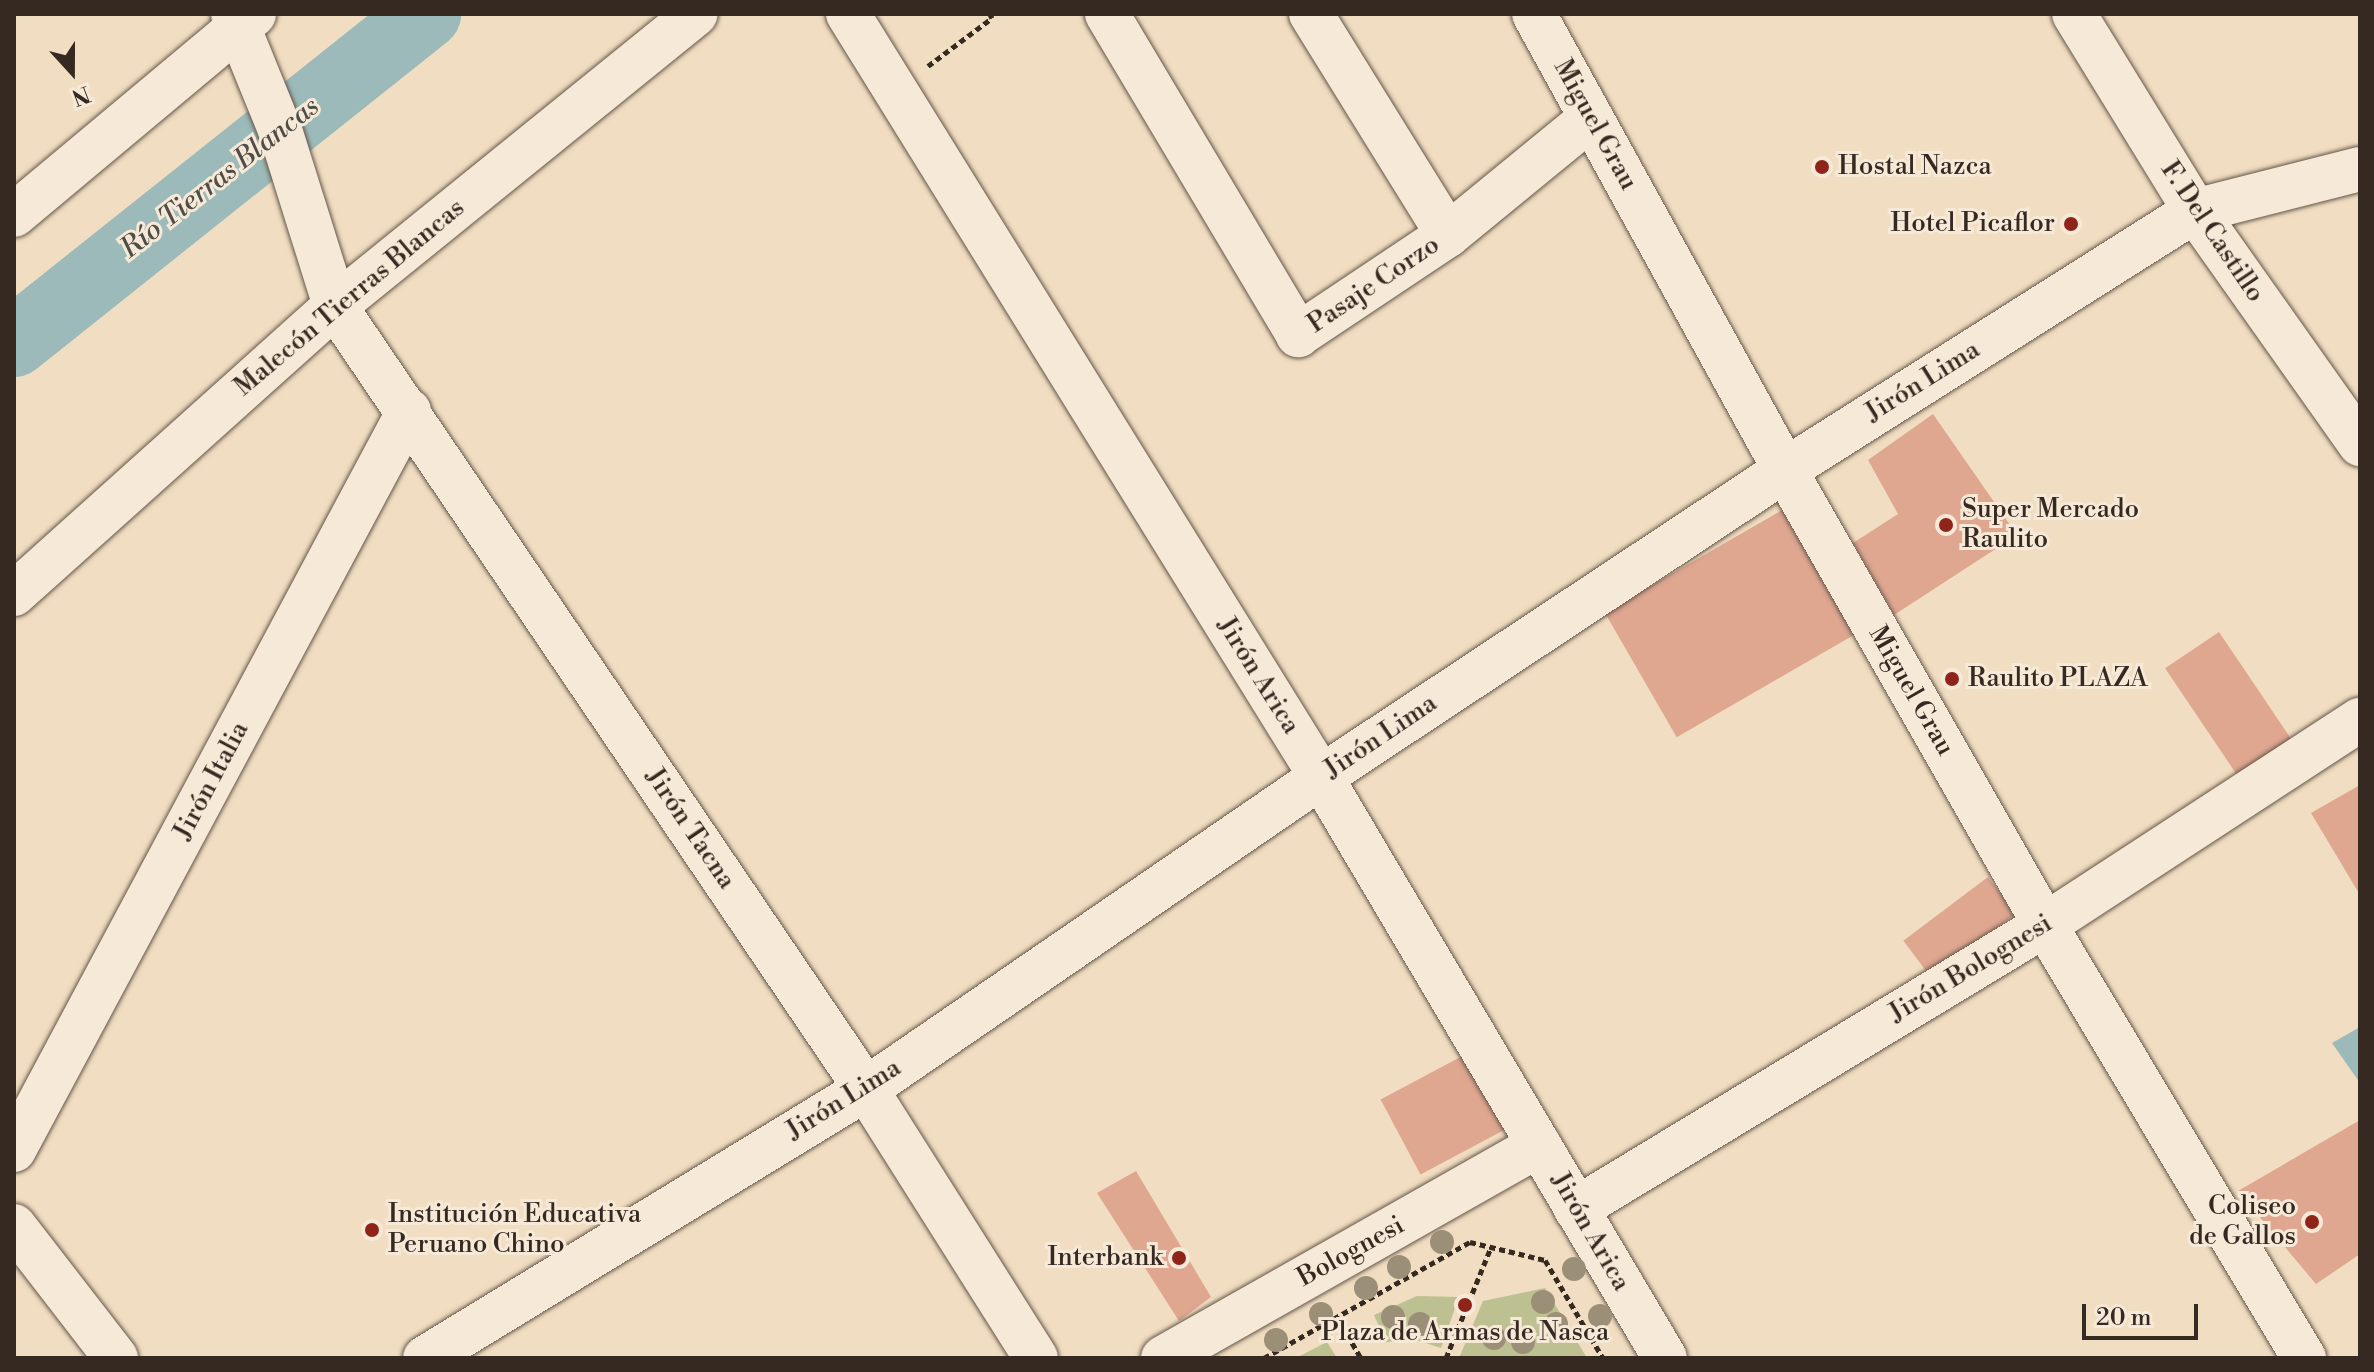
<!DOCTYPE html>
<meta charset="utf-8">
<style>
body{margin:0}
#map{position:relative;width:2374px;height:1372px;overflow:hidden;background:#f1ddc1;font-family:"Libre Bodoni",serif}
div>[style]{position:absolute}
.green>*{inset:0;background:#bdc091}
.water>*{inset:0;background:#9cbaba}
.river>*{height:70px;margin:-35px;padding:0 35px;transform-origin:35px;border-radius:35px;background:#9cbaba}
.building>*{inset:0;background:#dfa690;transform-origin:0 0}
.path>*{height:5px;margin-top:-2.5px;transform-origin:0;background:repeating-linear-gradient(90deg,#352921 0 6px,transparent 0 10px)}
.roads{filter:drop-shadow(0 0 2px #645649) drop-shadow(0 0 2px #645649)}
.minor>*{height:44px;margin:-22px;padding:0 22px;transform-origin:22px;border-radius:22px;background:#f6e9d7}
.trees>*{width:24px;height:24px;margin:-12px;border-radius:50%;background:#9c8f78}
.dots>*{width:22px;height:22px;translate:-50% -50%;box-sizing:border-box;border:4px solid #f6e9d7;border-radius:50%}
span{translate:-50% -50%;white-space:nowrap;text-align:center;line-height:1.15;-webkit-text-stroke:6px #f6e9d7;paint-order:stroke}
.street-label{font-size:26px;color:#352921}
.poi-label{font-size:26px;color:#352921}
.left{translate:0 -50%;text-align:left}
.right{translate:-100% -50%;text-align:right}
.water-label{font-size:28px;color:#4f4d47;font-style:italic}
.frame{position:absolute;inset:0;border:16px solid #352921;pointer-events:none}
.north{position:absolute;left:32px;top:32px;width:80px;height:80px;-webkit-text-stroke:6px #f6e9d7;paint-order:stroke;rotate:159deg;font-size:22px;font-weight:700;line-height:32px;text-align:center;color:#352921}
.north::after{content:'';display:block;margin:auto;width:28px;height:36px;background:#352921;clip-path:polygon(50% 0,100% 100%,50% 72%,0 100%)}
.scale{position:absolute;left:2082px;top:1304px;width:116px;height:36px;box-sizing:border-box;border:4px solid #352921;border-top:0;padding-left:10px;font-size:24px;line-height:28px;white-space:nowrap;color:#352921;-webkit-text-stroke:6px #f6e9d7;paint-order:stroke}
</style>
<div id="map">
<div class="green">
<i style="clip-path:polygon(1545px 1288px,1587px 1358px,1459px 1358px,1483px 1301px)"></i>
<i style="clip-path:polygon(1417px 1296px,1459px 1297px,1441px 1348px,1416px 1340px,1386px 1342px,1374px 1315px)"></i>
<i style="clip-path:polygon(1327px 1342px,1337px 1358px,1296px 1358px)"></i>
</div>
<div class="water">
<i style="clip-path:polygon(2360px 1027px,2360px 1083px,2332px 1043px)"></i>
</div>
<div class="river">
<i style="left:14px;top:342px;width:527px;rotate:-38.52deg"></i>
</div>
<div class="building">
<i style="clip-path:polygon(1933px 414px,2017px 535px,1894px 615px,1853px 543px,1898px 514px,1868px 460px)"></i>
<i style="left:1784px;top:509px;width:144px;height:207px;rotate:60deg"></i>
<i style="left:2219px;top:632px;width:144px;height:65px;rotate:56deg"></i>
<i style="clip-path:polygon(2360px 785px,2360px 895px,2311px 813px)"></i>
<i style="left:1988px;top:877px;width:46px;height:106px;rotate:53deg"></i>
<i style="left:1468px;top:1053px;width:85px;height:99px;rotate:62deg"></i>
<i style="clip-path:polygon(2360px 1120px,2360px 1254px,2316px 1284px,2238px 1191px)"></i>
<i style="clip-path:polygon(1136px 1171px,1211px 1297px,1179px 1321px,1097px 1193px)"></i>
</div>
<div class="path">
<i style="left:928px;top:66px;width:80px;rotate:-36.9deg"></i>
<i style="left:992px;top:18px;width:4px;rotate:-117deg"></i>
<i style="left:1337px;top:1317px;width:48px;rotate:59.7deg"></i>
<i style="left:1264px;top:1358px;width:236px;rotate:-29.4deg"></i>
<i style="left:1470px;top:1242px;width:77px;rotate:13.5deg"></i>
<i style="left:1545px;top:1260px;width:114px;rotate:59.4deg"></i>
<i style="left:1446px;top:1358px;width:120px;rotate:-67.9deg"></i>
</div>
<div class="roads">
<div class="minor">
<i style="left:233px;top:14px;width:125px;rotate:67.9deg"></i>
<i style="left:280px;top:130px;width:184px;rotate:72.6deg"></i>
<i style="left:335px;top:306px;width:946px;rotate:55.86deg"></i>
<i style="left:866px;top:1089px;width:318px;rotate:57.7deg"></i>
<i style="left:848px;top:14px;width:898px;rotate:58.2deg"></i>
<i style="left:1321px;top:777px;width:675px;rotate:59.37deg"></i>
<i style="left:1107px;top:14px;width:374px;rotate:59.2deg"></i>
<i style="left:1298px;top:335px;width:180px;rotate:-33.7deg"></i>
<i style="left:1448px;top:235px;width:185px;rotate:-39.3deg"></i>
<i style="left:1311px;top:14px;width:260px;rotate:58.2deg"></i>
<i style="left:1534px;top:14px;width:521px;rotate:61.17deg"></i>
<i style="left:1785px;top:470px;width:524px;rotate:60.26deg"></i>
<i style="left:2045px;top:925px;width:505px;rotate:59.11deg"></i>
<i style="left:2074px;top:14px;width:231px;rotate:58.4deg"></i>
<i style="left:2195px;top:211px;width:286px;rotate:54.7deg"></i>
<i style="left:14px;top:215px;width:313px;rotate:-39.9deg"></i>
<i style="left:14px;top:594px;width:431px;rotate:-41.9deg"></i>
<i style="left:335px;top:306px;width:464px;rotate:-39deg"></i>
<i style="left:14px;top:1150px;width:838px;rotate:-61.88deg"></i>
<i style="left:1576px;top:1209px;width:548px;rotate:-31.2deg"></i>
<i style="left:2045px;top:925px;width:376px;rotate:-33.1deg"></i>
<i style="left:14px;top:1226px;width:167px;rotate:52.3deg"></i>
<i style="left:425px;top:1358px;width:517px;rotate:-31.38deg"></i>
<i style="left:866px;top:1089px;width:552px;rotate:-34.44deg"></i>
<i style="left:1321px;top:777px;width:556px;rotate:-33.49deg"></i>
<i style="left:1785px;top:470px;width:485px;rotate:-32.3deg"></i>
<i style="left:2195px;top:211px;width:170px;rotate:-14.3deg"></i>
<i style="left:1163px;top:1358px;width:432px;rotate:-29.5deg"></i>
</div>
</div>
<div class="trees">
<i style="left:1442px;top:1242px"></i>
<i style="left:1399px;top:1267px"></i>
<i style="left:1574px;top:1269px"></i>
<i style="left:1366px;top:1288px"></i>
<i style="left:1543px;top:1302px"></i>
<i style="left:1321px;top:1314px"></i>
<i style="left:1600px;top:1316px"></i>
<i style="left:1393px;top:1317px"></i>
<i style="left:1420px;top:1324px"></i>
<i style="left:1556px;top:1324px"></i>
<i style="left:1494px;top:1338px"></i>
<i style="left:1276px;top:1340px"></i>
<i style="left:1523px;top:1342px"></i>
</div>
<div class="dots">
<i style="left:1822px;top:167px;background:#8f2418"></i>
<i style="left:2071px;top:224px;background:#8f2418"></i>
<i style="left:1946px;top:525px;background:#8f2418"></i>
<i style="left:1952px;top:679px;background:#8f2418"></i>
<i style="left:2312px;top:1222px;background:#8f2418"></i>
<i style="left:372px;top:1230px;background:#8f2418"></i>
<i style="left:1179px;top:1258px;background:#8f2418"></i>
<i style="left:1465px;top:1305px;background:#8f2418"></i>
</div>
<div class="street-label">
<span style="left:1595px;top:125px;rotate:61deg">Miguel Grau</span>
<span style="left:2212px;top:232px;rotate:56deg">F. Del Castillo</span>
<span style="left:1374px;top:285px;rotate:-34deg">Pasaje Corzo</span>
<span style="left:350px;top:298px;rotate:-40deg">Malecón Tierras Blancas</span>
<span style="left:1923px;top:382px;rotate:-32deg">Jirón Lima</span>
<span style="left:1258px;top:676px;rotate:58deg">Jirón Arica</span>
<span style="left:1911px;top:691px;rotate:60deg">Miguel Grau</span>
<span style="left:1381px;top:737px;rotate:-34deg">Jirón Lima</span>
<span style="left:212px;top:781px;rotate:-62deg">Jirón Italia</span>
<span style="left:690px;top:829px;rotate:56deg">Jirón Tacna</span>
<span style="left:1971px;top:969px;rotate:-31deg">Jirón Bolognesi</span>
<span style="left:844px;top:1100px;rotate:-32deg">Jirón Lima</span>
<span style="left:1590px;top:1232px;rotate:60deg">Jirón Arica</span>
<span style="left:1351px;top:1252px;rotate:-29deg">Bolognesi</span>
</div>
<div class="poi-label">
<span class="left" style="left:1838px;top:167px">Hostal Nazca</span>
<span class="right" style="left:2055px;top:224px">Hotel Picaflor</span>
<span class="left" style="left:1962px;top:525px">Super Mercado<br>Raulito</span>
<span class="left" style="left:1968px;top:679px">Raulito PLAZA</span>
<span class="right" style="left:2296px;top:1222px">Coliseo<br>de Gallos</span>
<span class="left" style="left:388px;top:1230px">Institución Educativa<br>Peruano Chino</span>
<span class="right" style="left:1163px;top:1258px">Interbank</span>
<span style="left:1465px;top:1333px">Plaza de Armas de Nasca</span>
</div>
<div class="water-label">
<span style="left:220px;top:178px;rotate:-38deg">Río Tierras Blancas</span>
</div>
<div class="frame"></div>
<div class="north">N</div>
<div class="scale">20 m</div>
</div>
